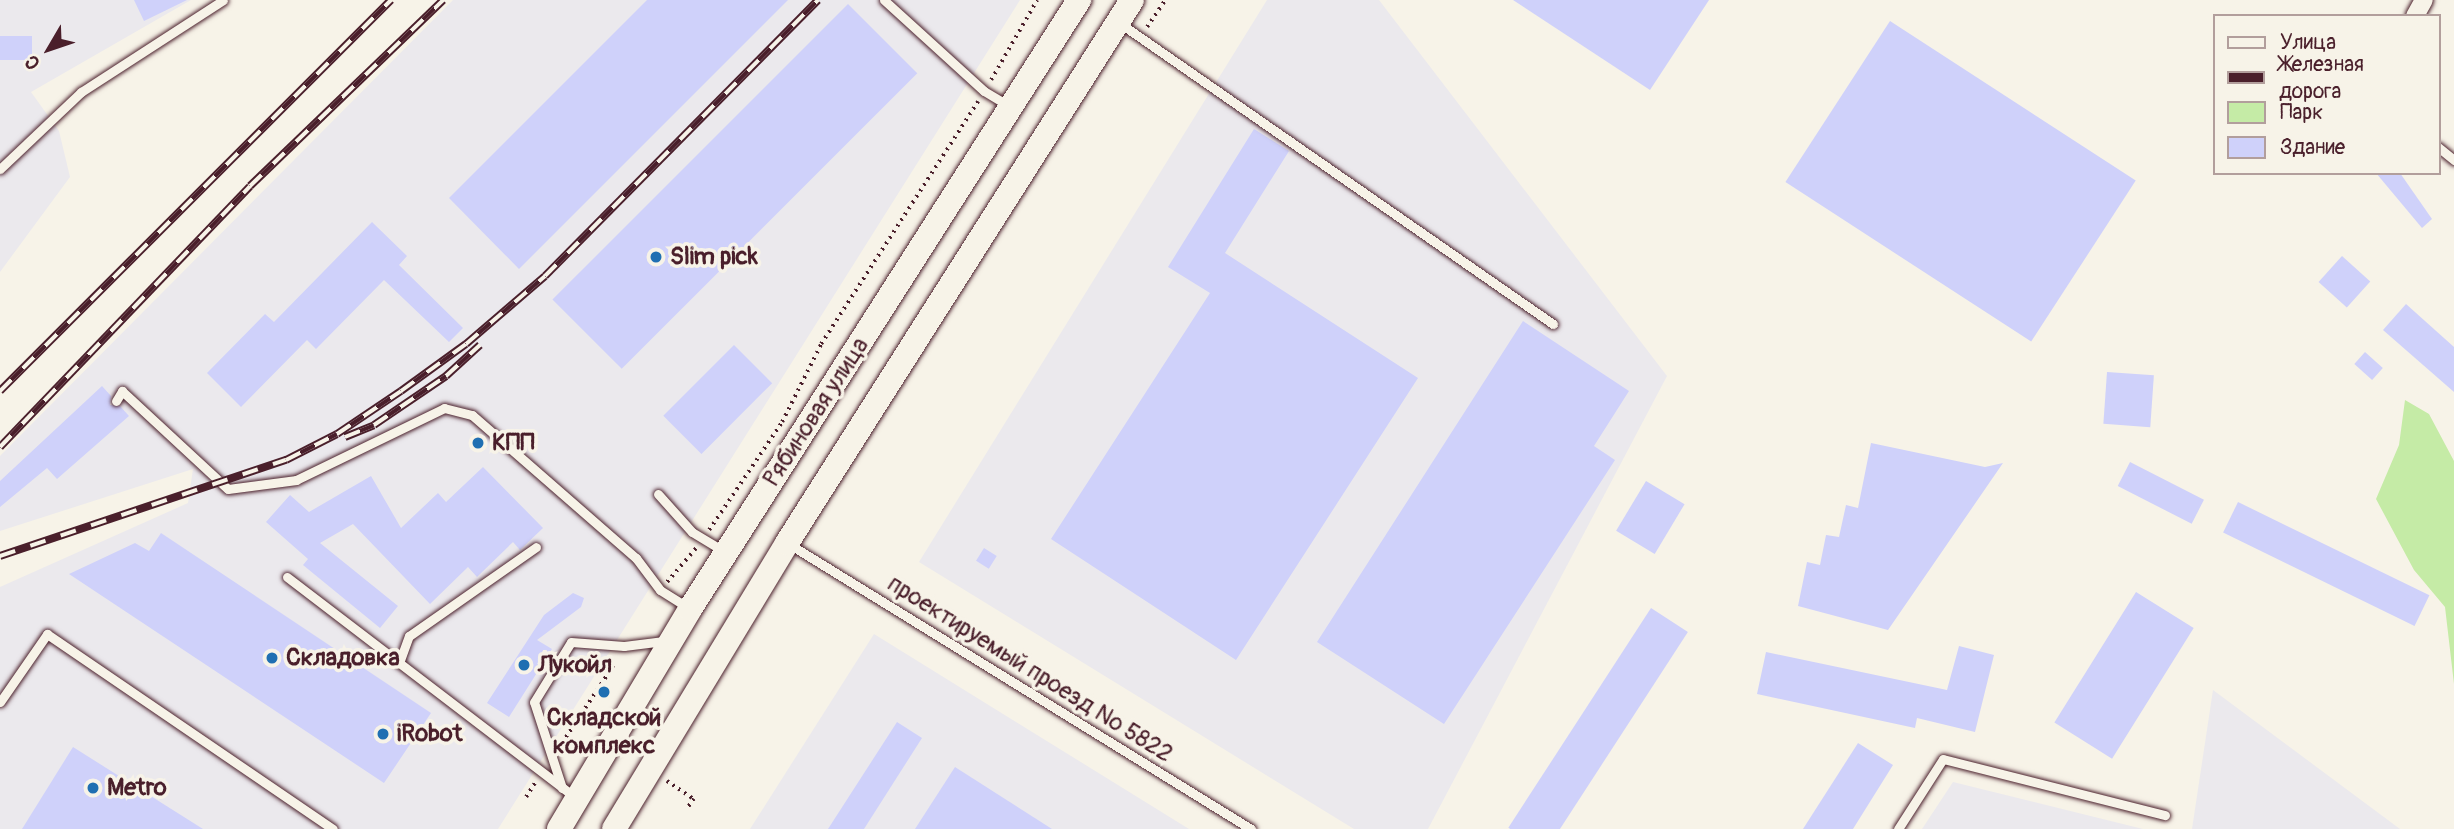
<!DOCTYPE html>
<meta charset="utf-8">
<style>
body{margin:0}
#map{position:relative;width:2454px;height:829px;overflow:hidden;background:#f7f3e8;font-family:Pangolin,sans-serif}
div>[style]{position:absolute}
.built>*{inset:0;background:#ebe9ed}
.green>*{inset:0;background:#c5eba6}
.building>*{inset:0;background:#cfd1fa;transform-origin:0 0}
.path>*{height:3.5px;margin-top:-1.75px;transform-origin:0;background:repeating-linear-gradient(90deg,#4a1f2b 0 2px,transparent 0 7px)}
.roads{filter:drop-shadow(0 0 2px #4a1f2b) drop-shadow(0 0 2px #4a1f2b)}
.lane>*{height:9px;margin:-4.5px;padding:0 4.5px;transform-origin:4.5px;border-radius:4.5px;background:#f7f3e8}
.street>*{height:18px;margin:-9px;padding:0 9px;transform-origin:9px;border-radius:9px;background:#f7f3e8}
.secondary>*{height:24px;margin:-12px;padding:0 12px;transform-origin:12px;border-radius:12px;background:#f7f3e8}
.rail>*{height:8px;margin-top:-4px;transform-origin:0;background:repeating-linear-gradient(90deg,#f7f3e8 0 16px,#4a1f2b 0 32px);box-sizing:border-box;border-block:2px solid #4a1f2b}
.dots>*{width:19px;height:19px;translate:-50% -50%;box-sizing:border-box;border:4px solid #f7f3e8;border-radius:50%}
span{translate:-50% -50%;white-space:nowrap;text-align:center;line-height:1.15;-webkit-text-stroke:7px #f7f3e8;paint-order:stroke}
.poi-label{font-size:24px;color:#4a1f2b;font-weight:700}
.left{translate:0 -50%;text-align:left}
.street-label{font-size:24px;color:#4a1f2b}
.legend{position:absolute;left:2213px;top:14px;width:228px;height:161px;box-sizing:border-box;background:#f7f3e8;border:2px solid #b29e9c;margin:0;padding:9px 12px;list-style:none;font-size:21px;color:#4a1f2b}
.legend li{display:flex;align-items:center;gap:14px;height:35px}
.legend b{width:35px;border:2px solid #b29e9c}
.north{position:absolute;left:14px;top:14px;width:70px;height:70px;-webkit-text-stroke:5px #f7f3e8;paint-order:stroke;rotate:231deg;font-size:19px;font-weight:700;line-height:28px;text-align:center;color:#4a1f2b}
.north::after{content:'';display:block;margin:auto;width:24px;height:32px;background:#4a1f2b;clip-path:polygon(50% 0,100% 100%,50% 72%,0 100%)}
</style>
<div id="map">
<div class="built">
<i style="clip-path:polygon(0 0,191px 0,31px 92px,59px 131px,70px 177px,0 272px)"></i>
<i style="clip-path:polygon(453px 0,1020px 0,498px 829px,0 829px,0 587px,188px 503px,193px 469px,0 531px,0 456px)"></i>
<i style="clip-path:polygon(1267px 0,1379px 0,1667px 376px,1428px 829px,1354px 829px,919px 562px)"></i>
<i style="clip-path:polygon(874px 634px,1189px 829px,750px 829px)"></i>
<i style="clip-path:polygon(2213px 690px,2400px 829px,2192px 829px)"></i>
<i style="clip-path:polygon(1953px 782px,2143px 829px,1922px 829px)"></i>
</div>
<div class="green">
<i style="clip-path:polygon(2405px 400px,2429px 414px,2454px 461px,2454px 684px,2445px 607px,2414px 570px,2376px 499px,2399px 445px)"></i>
</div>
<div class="building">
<i style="clip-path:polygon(134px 0,187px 0,144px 21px)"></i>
<i style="clip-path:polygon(647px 0,788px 0,519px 269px,449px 198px)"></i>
<i style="clip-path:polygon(1513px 0,1709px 0,1650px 90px)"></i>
<i style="left:848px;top:4px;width:98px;height:418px;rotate:45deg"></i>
<i style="left:1890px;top:21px;width:293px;height:192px;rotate:33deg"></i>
<i style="left:0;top:36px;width:32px;height:24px"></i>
<i style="clip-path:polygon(1254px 129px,1289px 151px,1225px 253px,1418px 378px,1236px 660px,1051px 539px,1210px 293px,1168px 267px)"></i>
<i style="clip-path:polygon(2376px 173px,2400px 173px,2432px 219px,2422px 228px)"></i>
<i style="clip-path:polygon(372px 222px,407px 256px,399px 265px,463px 328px,449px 342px,384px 280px,316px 349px,307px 340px,241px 407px,207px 373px,265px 314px,274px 322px)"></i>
<i style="left:2342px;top:256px;width:38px;height:35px;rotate:42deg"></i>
<i style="clip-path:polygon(2406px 304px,2454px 347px,2454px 392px,2383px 330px)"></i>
<i style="clip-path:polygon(1523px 321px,1629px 391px,1594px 446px,1615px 460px,1444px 724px,1317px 642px)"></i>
<i style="left:734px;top:345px;width:54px;height:100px;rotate:45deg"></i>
<i style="left:2365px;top:352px;width:24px;height:16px;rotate:42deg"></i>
<i style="left:2107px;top:372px;width:47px;height:52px;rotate:4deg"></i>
<i style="clip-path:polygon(102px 386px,111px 396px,110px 405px,120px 406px,129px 416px,57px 479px,47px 468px,0 507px,0 481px)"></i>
<i style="clip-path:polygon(1871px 443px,1985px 467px,2003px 463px,1888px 630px,1798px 606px,1807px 562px,1820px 565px,1826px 535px,1839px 537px,1846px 505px,1858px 508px)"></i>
<i style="left:2130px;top:462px;width:83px;height:27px;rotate:27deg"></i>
<i style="clip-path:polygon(483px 467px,543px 528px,520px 550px,513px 542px,477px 577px,468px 567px,430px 604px,353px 524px,320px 543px,398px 606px,380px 628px,303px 565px,308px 559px,266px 522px,290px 495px,309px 512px,371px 476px,401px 528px,438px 493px,446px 502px)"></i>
<i style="left:1646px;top:481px;width:45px;height:58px;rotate:31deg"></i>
<i style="left:2238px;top:502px;width:213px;height:34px;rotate:26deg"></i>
<i style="clip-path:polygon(161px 533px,431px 713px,384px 783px,69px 574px,135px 543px,149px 551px)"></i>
<i style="left:984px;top:548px;width:15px;height:15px;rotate:32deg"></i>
<i style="left:2136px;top:592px;width:68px;height:154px;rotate:32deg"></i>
<i style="clip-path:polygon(573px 593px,584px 598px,581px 607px,537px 640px,552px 649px,509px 717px,487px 703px,544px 615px)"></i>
<i style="left:1651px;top:608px;width:44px;height:262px;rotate:33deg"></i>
<i style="clip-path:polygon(1959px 646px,1994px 655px,1975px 732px,1917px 718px,1915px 728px,1757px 694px,1766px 652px,1947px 690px)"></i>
<i style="clip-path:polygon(897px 722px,922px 738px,864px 829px,828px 829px)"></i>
<i style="clip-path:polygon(1858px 743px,1893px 765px,1853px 829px,1803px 829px)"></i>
<i style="clip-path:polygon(73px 747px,203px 829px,22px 829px)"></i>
<i style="clip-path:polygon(955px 767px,1052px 829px,915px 829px)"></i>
</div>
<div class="path">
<i style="left:1147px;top:27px;width:32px;rotate:-56deg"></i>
<i style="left:991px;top:80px;width:92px;rotate:-60.1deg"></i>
<i style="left:709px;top:530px;width:130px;rotate:-55.9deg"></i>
<i style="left:782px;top:422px;width:87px;rotate:-63.4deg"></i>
<i style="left:821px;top:344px;width:289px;rotate:-57.1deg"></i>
<i style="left:667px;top:582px;width:45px;rotate:-49.5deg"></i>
<i style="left:562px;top:743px;width:96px;rotate:-56.5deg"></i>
<i style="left:667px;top:781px;width:32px;rotate:34deg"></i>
<i style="left:694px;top:799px;width:11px;rotate:124deg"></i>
<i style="left:526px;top:797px;width:19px;rotate:-58deg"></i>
</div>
<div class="roads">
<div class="lane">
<i style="left:884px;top:0;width:135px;rotate:42.3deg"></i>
<i style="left:984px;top:91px;width:29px;rotate:31deg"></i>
<i style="left:1121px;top:24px;width:526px;rotate:34.78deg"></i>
<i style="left:2438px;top:147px;width:21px;rotate:39deg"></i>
<i style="left:0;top:169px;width:112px;rotate:-43.5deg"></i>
<i style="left:81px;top:92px;width:169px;rotate:-32.9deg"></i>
<i style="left:116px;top:401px;width:12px;rotate:-59deg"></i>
<i style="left:122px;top:391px;width:144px;rotate:42.8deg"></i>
<i style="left:228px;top:489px;width:69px;rotate:-7.5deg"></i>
<i style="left:296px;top:480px;width:165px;rotate:-25.9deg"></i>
<i style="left:444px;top:408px;width:29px;rotate:14deg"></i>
<i style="left:472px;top:415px;width:218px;rotate:41.1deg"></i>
<i style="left:636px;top:558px;width:40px;rotate:53deg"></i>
<i style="left:660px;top:590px;width:36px;rotate:32deg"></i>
<i style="left:658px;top:494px;width:51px;rotate:48.2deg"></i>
<i style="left:692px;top:532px;width:39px;rotate:31deg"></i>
<i style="left:789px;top:544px;width:543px;rotate:31.67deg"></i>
<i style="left:287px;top:577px;width:362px;rotate:37.4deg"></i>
<i style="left:399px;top:663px;width:29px;rotate:-70deg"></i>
<i style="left:409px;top:636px;width:155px;rotate:-35deg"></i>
<i style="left:0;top:702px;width:83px;rotate:-55.3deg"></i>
<i style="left:47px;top:634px;width:346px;rotate:34.3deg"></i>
<i style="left:562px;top:788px;width:90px;rotate:-108deg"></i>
<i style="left:534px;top:702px;width:70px;rotate:-58.3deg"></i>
<i style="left:571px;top:642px;width:53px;rotate:4.3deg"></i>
<i style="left:624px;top:646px;width:40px;rotate:-7.1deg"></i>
<i style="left:1898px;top:829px;width:83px;rotate:-57.3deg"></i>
<i style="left:1943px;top:759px;width:229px;rotate:14.2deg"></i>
</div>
<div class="street">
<i style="left:2415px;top:16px;width:18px;rotate:-61deg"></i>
</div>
<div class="secondary">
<i style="left:559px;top:829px;width:256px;rotate:-59.2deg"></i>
<i style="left:690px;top:609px;width:723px;rotate:-57.43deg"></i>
<i style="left:614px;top:829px;width:334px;rotate:-58.8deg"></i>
<i style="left:787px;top:543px;width:643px;rotate:-57.57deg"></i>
</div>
</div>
<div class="rail">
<i style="left:0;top:391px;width:553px;rotate:-45deg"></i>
<i style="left:345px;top:437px;width:31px;rotate:-22deg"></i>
<i style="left:374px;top:425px;width:87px;rotate:-34.2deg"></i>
<i style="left:446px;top:376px;width:46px;rotate:-42.4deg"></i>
<i style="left:0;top:447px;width:361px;rotate:-46.2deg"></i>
<i style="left:250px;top:186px;width:268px;rotate:-43.9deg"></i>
<i style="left:0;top:556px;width:302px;rotate:-18.6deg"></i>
<i style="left:286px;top:460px;width:57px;rotate:-27deg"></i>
<i style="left:337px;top:434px;width:77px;rotate:-33.9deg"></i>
<i style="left:401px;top:391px;width:80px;rotate:-35.9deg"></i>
<i style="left:466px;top:344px;width:104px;rotate:-40.7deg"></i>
<i style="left:545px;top:276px;width:388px;rotate:-45.3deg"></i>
</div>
<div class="dots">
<i style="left:656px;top:257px;background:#1f6fb2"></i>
<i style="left:478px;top:443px;background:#1f6fb2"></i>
<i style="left:272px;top:658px;background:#1f6fb2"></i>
<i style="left:524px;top:665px;background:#1f6fb2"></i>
<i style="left:604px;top:692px;background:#1f6fb2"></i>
<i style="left:383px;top:734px;background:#1f6fb2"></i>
<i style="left:93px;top:788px;background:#1f6fb2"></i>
</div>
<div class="poi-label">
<span class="left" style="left:670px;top:257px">Slim pick</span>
<span class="left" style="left:492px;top:443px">КПП</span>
<span class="left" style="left:286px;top:658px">Складовка</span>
<span class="left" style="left:538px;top:665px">Лукойл</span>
<span style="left:604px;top:732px">Складской<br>комплекс</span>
<span class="left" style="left:397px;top:734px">iRobot</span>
<span class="left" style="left:107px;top:788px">Metro</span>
</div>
<div class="street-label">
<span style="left:816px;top:412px;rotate:-57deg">Рябиновая улица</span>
<span style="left:1030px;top:669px;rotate:32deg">проектируемый проезд № 5822</span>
</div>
<ul class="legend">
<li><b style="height:9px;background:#f7f3e8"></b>Улица</li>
<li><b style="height:9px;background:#4a1f2b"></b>Железная дорога</li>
<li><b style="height:19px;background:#c5eba6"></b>Парк</li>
<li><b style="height:19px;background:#cfd1fa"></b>Здание</li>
</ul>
<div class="north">С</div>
</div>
